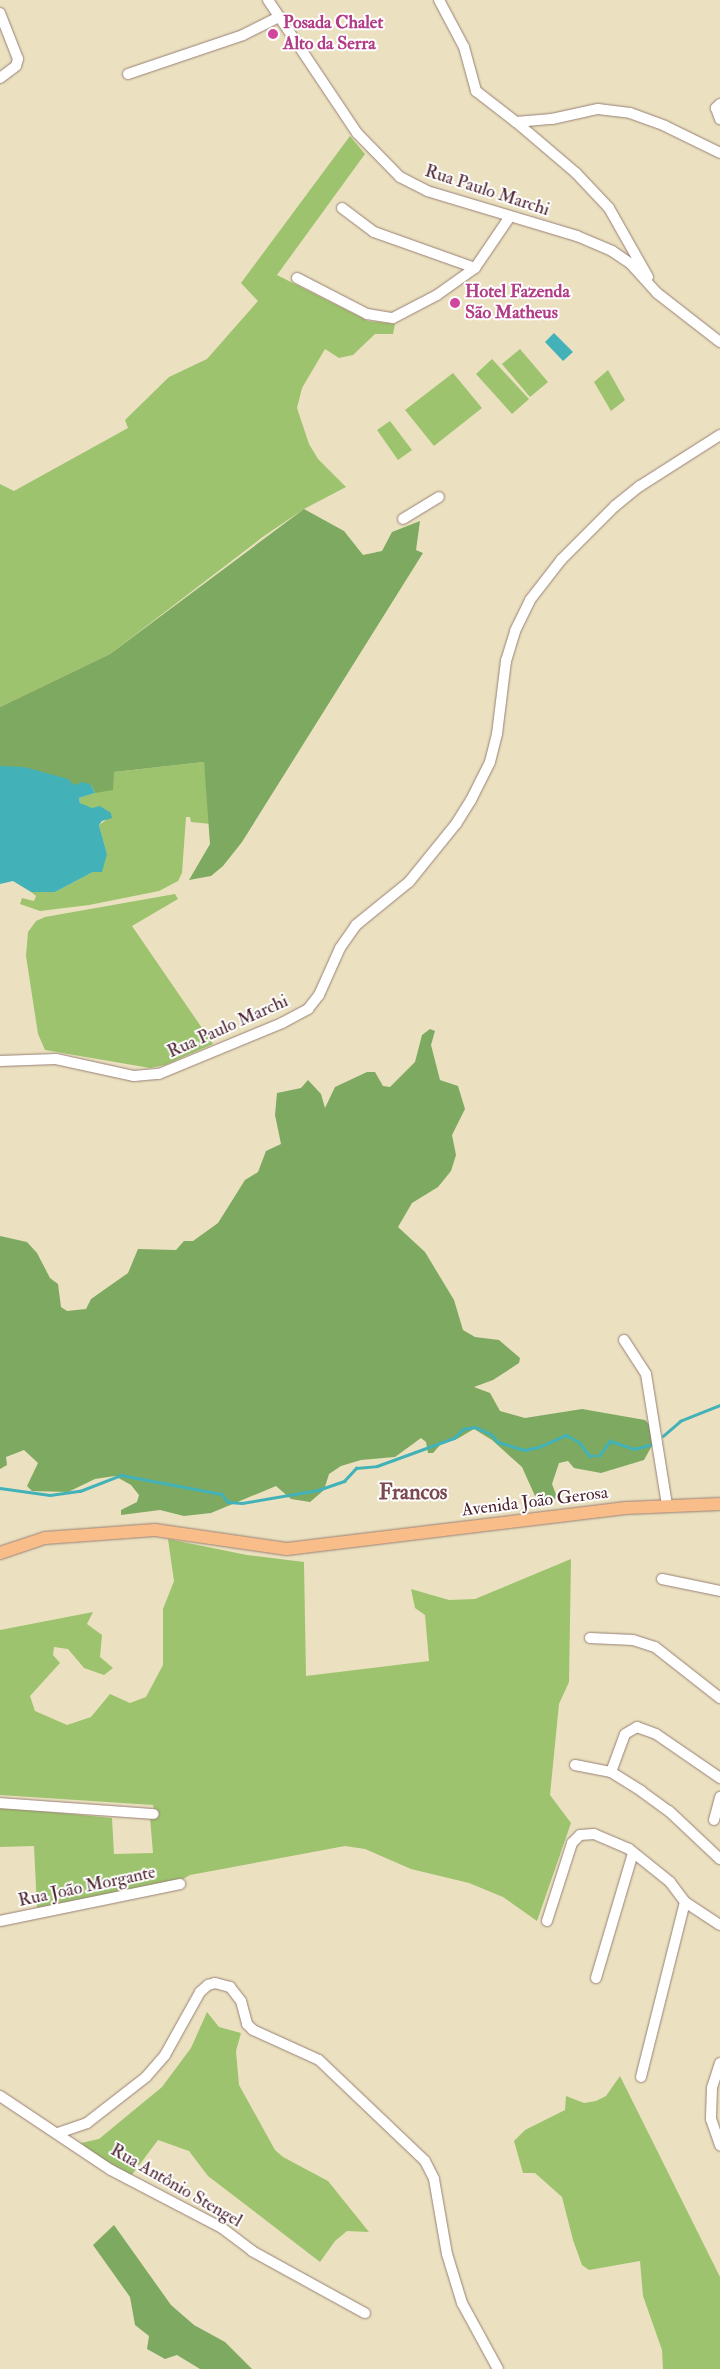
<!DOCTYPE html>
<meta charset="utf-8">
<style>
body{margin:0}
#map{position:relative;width:720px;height:2369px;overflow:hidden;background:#ebe1c0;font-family:"IM FELL Double Pica",serif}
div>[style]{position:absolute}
.green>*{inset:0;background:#9dc36e}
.forest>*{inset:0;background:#7ea961}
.water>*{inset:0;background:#42b2b8}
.stream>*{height:2.5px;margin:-1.25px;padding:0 1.25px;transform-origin:1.25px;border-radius:1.25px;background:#42b2b8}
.roads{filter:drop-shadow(0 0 1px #9a8076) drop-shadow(0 0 1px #9a8076)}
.minor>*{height:10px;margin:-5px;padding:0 5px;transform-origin:5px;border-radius:5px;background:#fff}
.major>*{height:12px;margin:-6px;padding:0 6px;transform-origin:6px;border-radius:6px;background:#f8bd88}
.dots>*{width:14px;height:14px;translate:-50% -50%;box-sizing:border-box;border:2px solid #fff;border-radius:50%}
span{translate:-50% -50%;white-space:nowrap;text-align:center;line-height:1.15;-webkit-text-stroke:4px #fff;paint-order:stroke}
.hotel-label{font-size:18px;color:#b23c85;font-weight:700}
.left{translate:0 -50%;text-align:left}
.street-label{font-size:18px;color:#4a1f2b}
.district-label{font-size:22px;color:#7b494f;font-weight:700}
</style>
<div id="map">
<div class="green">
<i style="clip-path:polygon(350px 136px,365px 154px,277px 275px,368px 321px,395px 324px,393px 334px,375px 334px,353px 355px,339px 358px,325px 349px,302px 388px,297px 408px,309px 444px,318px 459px,346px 487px,304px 509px,264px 536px,110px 654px,0 707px,0 484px,14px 491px,128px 428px,125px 420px,169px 377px,207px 359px,258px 301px,241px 283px)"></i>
<i style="clip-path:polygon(520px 349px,548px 382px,530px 397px,502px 364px)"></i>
<i style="clip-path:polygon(492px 359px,529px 399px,512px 414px,476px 374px)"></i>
<i style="clip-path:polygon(608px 370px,625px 400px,611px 411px,594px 382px)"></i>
<i style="clip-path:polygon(453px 373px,482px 408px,434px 446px,405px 410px)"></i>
<i style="clip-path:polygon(390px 421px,412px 450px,398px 460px,377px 430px)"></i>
<i style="clip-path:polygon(204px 762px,211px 824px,191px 822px,190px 817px,186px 817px,182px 873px,178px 881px,159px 891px,89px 905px,40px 911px,20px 904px,22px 898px,34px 901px,36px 896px,31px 892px,55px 892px,93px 872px,107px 854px,99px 825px,106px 820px,80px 803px,79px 798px,95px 793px,114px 772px)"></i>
<i style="clip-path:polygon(175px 894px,178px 899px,132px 926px,213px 1044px,165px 1065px,150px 1068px,45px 1050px,38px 1034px,26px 956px,28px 932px,36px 921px,45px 917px)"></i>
<i style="clip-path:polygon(168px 1539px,247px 1555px,304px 1562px,306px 1676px,429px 1661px,425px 1615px,415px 1608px,411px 1589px,449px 1600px,475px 1599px,571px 1559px,569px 1682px,559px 1704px,550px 1795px,571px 1823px,537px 1921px,503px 1897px,469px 1883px,411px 1869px,365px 1849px,345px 1846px,190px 1875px,178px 1882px,37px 1908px,34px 1846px,0 1847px,0 1807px,112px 1818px,114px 1854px,153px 1853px,150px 1818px,156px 1818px,153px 1805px,0 1795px,0 1630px,93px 1612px,87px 1624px,102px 1635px,100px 1657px,113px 1668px,104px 1675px,84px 1668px,68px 1649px,54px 1647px,53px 1655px,60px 1663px,30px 1696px,35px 1711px,67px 1725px,91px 1717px,110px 1694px,130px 1703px,146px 1697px,163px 1665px,163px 1609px,174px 1581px)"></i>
<i style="clip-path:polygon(207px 2012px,219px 2027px,241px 2033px,236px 2051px,239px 2085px,275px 2150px,283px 2157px,328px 2181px,369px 2232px,347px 2231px,335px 2241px,320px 2262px,208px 2176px,189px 2151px,158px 2140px,131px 2176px,101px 2160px,81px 2143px,99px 2139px,162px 2087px,191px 2048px)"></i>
<i style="clip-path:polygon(620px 2076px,720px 2277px,720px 2369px,663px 2369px,662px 2350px,643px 2296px,640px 2261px,589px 2270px,582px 2265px,573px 2240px,562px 2197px,535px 2173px,523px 2173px,514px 2141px,525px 2130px,565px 2110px,566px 2096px,584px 2103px,596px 2101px,606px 2096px)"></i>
</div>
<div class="forest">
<i style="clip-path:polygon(304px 509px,344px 531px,363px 555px,382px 551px,392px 532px,420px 521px,416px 550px,423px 553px,242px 842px,223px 866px,211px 876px,189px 880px,210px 844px,204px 762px,114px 772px,113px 790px,95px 793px,91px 785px,74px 785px,0 766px,0 707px,110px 654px)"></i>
<i style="clip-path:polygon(430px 1029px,435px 1031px,431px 1045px,440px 1080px,458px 1086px,465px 1109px,452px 1135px,456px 1155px,451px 1171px,438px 1187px,412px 1203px,398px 1227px,425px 1252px,454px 1300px,463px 1330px,475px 1337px,499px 1340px,520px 1358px,519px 1363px,493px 1380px,474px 1387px,490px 1393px,500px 1411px,525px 1418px,582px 1409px,645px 1420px,652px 1427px,654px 1442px,644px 1460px,601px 1473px,574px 1468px,568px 1461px,559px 1463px,552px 1484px,557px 1497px,550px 1503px,535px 1496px,522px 1467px,492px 1440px,474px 1429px,457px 1439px,441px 1444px,433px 1453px,428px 1453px,426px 1442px,421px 1438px,395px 1457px,361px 1460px,341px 1466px,329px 1474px,324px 1490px,310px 1502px,291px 1499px,276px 1486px,211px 1513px,184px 1516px,160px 1510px,121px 1515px,121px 1510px,137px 1502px,139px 1495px,131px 1485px,115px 1476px,95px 1479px,68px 1492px,32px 1491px,27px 1486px,38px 1463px,24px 1450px,6px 1457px,7px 1465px,0 1469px,0 1236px,27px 1242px,37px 1253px,50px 1278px,58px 1284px,61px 1307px,67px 1311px,86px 1309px,91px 1299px,128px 1273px,138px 1249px,176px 1250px,184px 1241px,193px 1241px,218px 1223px,245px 1180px,258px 1172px,266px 1151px,281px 1144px,275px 1115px,277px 1093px,301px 1088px,308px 1080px,321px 1094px,325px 1108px,335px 1087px,367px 1072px,375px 1072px,383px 1086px,390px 1087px,415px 1062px,422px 1035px)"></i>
<i style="clip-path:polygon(114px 2225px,171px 2305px,194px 2325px,225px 2342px,252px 2369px,200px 2369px,177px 2355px,165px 2359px,147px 2349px,149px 2336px,135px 2325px,130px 2297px,93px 2245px)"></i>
</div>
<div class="water">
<i style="clip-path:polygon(554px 333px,573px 352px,563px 361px,545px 342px)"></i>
<i style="clip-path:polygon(0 766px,24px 767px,68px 779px,74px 785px,83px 782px,91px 785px,95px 793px,79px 798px,80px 803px,92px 808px,100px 806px,111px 813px,112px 818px,102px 821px,99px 825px,107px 854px,102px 872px,93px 872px,55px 892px,31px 892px,13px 881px,0 884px)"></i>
</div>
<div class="stream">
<i style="left:663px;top:1436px;width:23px;rotate:-41deg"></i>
<i style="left:680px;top:1421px;width:43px;rotate:-21.8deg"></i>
<i style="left:0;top:1488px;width:50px;rotate:8deg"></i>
<i style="left:50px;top:1495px;width:30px;rotate:-8deg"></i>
<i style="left:80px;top:1491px;width:44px;rotate:-21.3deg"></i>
<i style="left:121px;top:1475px;width:103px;rotate:10.7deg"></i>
<i style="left:222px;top:1494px;width:10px;rotate:53deg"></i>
<i style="left:228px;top:1502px;width:14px;rotate:4deg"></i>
<i style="left:242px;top:1503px;width:77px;rotate:-9.7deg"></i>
<i style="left:318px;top:1490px;width:28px;rotate:-19deg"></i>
<i style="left:344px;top:1481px;width:18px;rotate:-47deg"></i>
<i style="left:356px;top:1468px;width:21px;rotate:-5deg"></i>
<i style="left:377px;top:1466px;width:82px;rotate:-20deg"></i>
<i style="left:454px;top:1438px;width:13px;rotate:-45deg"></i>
<i style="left:463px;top:1429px;width:12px;rotate:-9deg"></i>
<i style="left:475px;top:1427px;width:17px;rotate:24deg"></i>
<i style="left:491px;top:1434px;width:11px;rotate:49deg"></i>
<i style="left:498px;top:1442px;width:27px;rotate:17deg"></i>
<i style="left:524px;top:1450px;width:15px;rotate:-11deg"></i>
<i style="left:539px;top:1447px;width:30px;rotate:-24deg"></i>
<i style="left:566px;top:1435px;width:15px;rotate:28deg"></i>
<i style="left:579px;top:1442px;width:18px;rotate:52deg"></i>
<i style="left:590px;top:1456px;width:9px"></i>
<i style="left:599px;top:1456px;width:19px;rotate:-54deg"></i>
<i style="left:610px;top:1441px;width:25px;rotate:18deg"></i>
<i style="left:634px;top:1449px;width:20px;rotate:-15deg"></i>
</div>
<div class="roads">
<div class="minor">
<i style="left:268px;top:0;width:160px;rotate:56.2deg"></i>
<i style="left:357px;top:133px;width:62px;rotate:45.7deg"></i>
<i style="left:400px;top:177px;width:30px;rotate:27deg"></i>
<i style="left:427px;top:191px;width:157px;rotate:16.7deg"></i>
<i style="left:577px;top:236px;width:38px;rotate:23deg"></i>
<i style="left:612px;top:251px;width:22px;rotate:34deg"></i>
<i style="left:630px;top:263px;width:40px;rotate:48deg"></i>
<i style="left:657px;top:293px;width:80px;rotate:37.9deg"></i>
<i style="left:439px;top:0;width:53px;rotate:62deg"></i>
<i style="left:464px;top:47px;width:46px;rotate:74.7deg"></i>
<i style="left:476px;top:91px;width:51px;rotate:37.8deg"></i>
<i style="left:0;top:13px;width:49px;rotate:68.6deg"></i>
<i style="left:18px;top:59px;width:7px;rotate:106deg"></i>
<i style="left:16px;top:66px;width:20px;rotate:143deg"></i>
<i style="left:128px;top:74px;width:121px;rotate:-18.7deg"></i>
<i style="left:243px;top:35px;width:40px;rotate:-26.6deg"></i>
<i style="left:720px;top:104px;width:6px;rotate:135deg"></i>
<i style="left:716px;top:108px;width:12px;rotate:70deg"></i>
<i style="left:342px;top:208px;width:40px;rotate:37deg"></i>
<i style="left:374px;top:232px;width:107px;rotate:19.6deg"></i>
<i style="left:648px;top:277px;width:79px;rotate:-119.5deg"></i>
<i style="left:609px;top:208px;width:48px;rotate:-133.3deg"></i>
<i style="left:576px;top:173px;width:79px;rotate:-139.6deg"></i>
<i style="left:516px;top:122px;width:36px;rotate:-5deg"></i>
<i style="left:552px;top:119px;width:47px;rotate:-12.3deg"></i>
<i style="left:598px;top:109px;width:32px;rotate:7deg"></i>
<i style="left:630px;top:113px;width:37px;rotate:20deg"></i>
<i style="left:665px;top:126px;width:61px;rotate:26.1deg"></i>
<i style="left:297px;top:278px;width:79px;rotate:27.2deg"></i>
<i style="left:367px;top:314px;width:26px;rotate:9deg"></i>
<i style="left:393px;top:318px;width:50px;rotate:-27.6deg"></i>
<i style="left:437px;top:295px;width:47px;rotate:-35.4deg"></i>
<i style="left:475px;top:268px;width:60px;rotate:-55.8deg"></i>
<i style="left:403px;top:519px;width:42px;rotate:-31.4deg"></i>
<i style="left:0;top:1061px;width:56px;rotate:-2deg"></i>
<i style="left:56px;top:1059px;width:80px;rotate:12.3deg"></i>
<i style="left:134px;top:1076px;width:25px;rotate:-5deg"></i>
<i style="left:159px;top:1074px;width:133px;rotate:-22.5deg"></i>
<i style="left:282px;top:1023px;width:30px;rotate:-28deg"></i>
<i style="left:308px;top:1009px;width:18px;rotate:-52deg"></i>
<i style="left:319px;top:995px;width:51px;rotate:-65.9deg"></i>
<i style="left:340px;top:948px;width:28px;rotate:-55deg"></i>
<i style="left:356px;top:925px;width:68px;rotate:-39.1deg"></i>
<i style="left:409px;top:882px;width:75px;rotate:-51deg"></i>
<i style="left:456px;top:824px;width:28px;rotate:-58deg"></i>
<i style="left:471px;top:800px;width:42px;rotate:-63.4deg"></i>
<i style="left:490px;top:762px;width:29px;rotate:-76deg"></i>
<i style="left:497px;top:734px;width:74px;rotate:-83deg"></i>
<i style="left:506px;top:661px;width:31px;rotate:-73deg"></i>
<i style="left:515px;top:631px;width:34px;rotate:-64deg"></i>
<i style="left:530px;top:600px;width:51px;rotate:-52.2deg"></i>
<i style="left:561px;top:560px;width:76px;rotate:-45deg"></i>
<i style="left:615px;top:506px;width:32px;rotate:-39deg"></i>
<i style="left:640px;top:486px;width:95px;rotate:-32.5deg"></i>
<i style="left:624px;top:1340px;width:40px;rotate:57.1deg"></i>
<i style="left:646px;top:1374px;width:133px;rotate:80.9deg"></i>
<i style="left:662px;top:1579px;width:59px;rotate:11.7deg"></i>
<i style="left:590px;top:1638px;width:43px;rotate:2.7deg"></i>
<i style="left:633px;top:1640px;width:23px;rotate:18deg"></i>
<i style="left:655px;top:1647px;width:83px;rotate:38.1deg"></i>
<i style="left:575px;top:1765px;width:37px;rotate:11deg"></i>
<i style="left:611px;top:1772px;width:36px;rotate:32deg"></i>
<i style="left:641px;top:1791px;width:34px;rotate:36deg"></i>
<i style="left:669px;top:1811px;width:70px;rotate:43.3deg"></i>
<i style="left:611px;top:1772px;width:40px;rotate:-69.8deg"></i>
<i style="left:625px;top:1734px;width:14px;rotate:-30deg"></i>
<i style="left:637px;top:1727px;width:20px;rotate:20deg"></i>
<i style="left:656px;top:1734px;width:78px;rotate:34.5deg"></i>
<i style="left:0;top:1803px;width:154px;rotate:4.1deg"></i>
<i style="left:714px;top:1820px;width:24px;rotate:-75deg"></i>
<i style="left:0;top:1921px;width:184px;rotate:-11.6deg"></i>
<i style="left:547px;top:1921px;width:82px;rotate:-72.2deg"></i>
<i style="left:572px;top:1843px;width:11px;rotate:-45deg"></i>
<i style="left:580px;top:1835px;width:14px;rotate:-4deg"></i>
<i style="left:594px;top:1834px;width:38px;rotate:23deg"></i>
<i style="left:629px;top:1849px;width:53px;rotate:38.8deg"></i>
<i style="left:670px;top:1882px;width:25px;rotate:53deg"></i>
<i style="left:685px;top:1902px;width:42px;rotate:33.3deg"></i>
<i style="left:596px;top:1978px;width:130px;rotate:-73.5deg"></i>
<i style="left:720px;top:2063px;width:26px;rotate:108deg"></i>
<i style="left:712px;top:2088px;width:31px;rotate:92deg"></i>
<i style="left:711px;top:2119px;width:28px;rotate:71deg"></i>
<i style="left:641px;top:2077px;width:180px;rotate:-75.9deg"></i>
<i style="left:0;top:2096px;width:133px;rotate:33.7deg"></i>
<i style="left:111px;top:2170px;width:125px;rotate:27.6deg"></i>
<i style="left:222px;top:2228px;width:38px;rotate:37deg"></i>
<i style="left:252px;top:2251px;width:129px;rotate:28.8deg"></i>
<i style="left:58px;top:2133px;width:31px;rotate:-19deg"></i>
<i style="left:87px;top:2123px;width:75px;rotate:-37.9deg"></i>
<i style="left:146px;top:2077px;width:29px;rotate:-49deg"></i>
<i style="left:165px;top:2055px;width:72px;rotate:-60.9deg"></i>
<i style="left:200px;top:1992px;width:11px;rotate:-41deg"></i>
<i style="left:208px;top:1985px;width:7px;rotate:-16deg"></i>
<i style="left:215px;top:1983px;width:16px;rotate:15deg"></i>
<i style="left:230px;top:1987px;width:18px;rotate:52deg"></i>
<i style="left:241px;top:2001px;width:24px;rotate:75deg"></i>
<i style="left:247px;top:2024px;width:8px;rotate:45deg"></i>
<i style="left:253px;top:2030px;width:72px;rotate:24.4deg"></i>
<i style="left:319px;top:2060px;width:146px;rotate:43.6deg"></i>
<i style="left:425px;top:2161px;width:20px;rotate:63deg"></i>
<i style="left:434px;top:2179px;width:76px;rotate:80.2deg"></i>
<i style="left:447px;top:2254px;width:51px;rotate:73deg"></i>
<i style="left:462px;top:2303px;width:75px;rotate:61.4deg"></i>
</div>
<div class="major">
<i style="left:0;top:1553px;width:47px;rotate:-18.4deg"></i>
<i style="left:45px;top:1538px;width:110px;rotate:-4.2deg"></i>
<i style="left:155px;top:1530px;width:133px;rotate:8.2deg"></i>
<i style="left:287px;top:1549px;width:341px;rotate:-6.9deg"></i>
<i style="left:626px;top:1508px;width:94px;rotate:-2.4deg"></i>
</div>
</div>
<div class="dots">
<i style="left:273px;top:34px;background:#d1479c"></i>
<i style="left:455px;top:303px;background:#d1479c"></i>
</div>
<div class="hotel-label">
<span class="left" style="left:283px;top:34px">Posada Chalet<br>Alto da Serra</span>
<span class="left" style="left:465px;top:303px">Hotel Fazenda<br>São Matheus</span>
</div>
<div class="street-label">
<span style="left:487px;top:191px;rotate:18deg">Rua Paulo Marchi</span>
<span style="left:228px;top:1027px;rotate:-24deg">Rua Paulo Marchi</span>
<span style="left:535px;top:1502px;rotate:-7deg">Avenida João Gerosa</span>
<span style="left:87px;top:1887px;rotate:-12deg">Rua João Morgante</span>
<span style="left:176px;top:2186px;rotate:30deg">Rua Antônio Stengel</span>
</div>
<div class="district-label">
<span style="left:413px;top:1493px">Francos</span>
</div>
</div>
